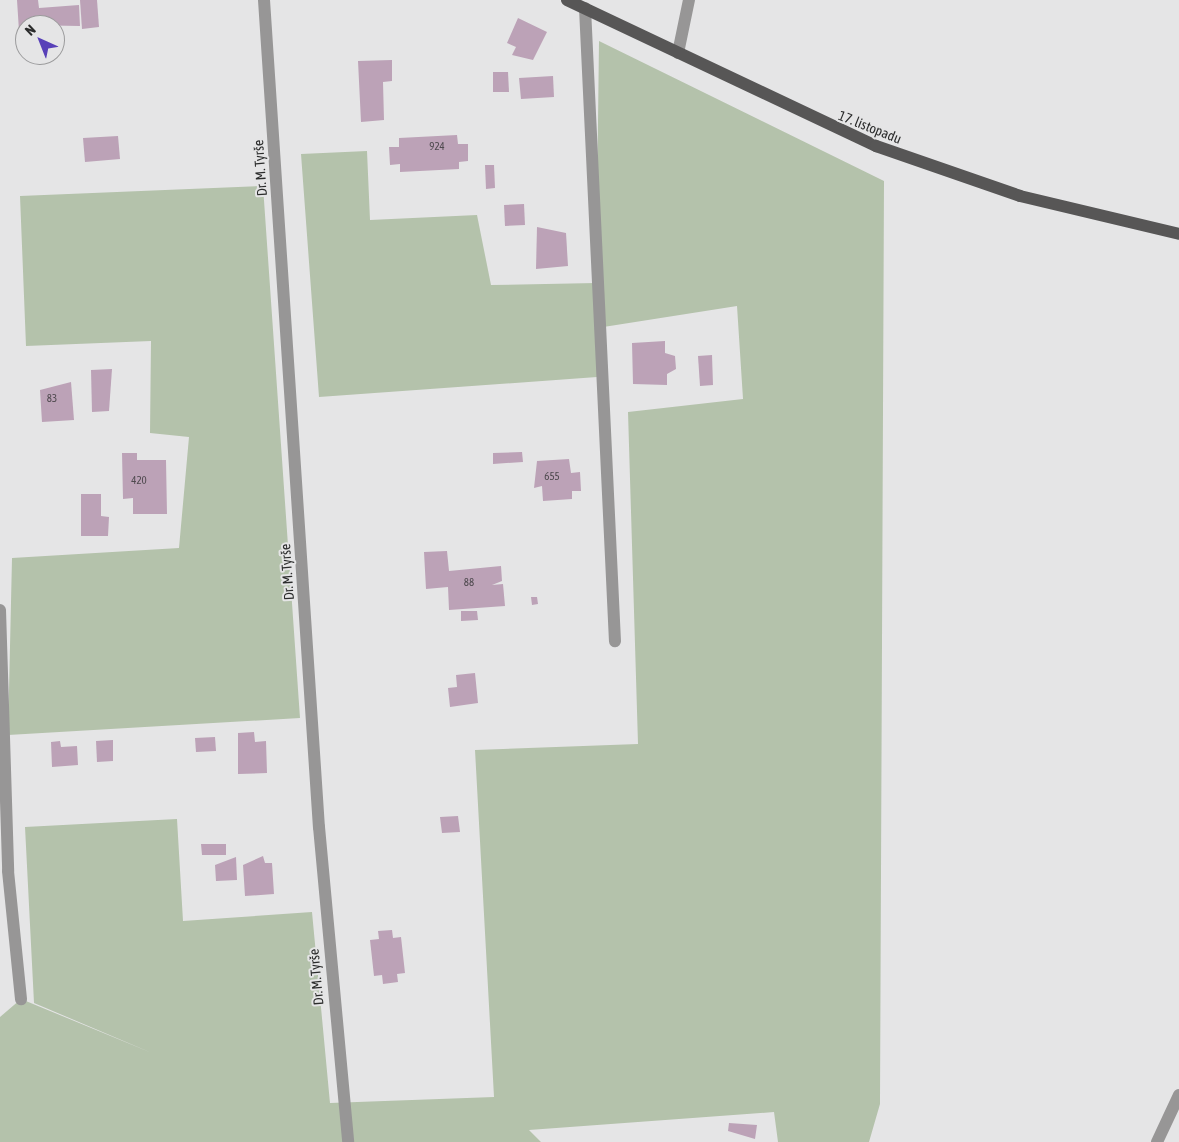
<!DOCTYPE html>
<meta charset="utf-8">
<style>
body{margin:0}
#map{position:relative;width:1179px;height:1142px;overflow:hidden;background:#e5e5e6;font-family:"Asap Condensed",sans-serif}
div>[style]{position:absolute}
.green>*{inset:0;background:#b4c2ab}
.building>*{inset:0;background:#bca2b7}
.minor>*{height:12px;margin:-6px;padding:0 6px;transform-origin:6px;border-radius:6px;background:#979696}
.major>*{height:12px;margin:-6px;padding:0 6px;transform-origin:6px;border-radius:6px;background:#575656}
span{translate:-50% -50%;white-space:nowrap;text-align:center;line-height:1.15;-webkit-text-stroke:4px #e5e5e6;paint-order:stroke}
.number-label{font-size:11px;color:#4f4a4f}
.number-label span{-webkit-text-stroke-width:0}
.street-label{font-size:14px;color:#2b2c2c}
.north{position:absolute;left:15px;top:15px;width:50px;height:50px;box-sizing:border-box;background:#e5e5e6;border:1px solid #9b9b9c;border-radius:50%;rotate:316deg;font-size:14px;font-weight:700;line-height:20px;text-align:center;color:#2b2c2c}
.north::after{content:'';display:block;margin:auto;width:18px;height:22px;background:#5840b8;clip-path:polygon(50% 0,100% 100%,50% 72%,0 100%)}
</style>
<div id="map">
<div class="green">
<i style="clip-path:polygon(599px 41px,884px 181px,880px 1104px,869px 1142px,778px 1142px,774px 1112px,529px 1130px,541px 1142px,0 1142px,0 1017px,21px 999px,152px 1053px,34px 1003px,25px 827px,177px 819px,183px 921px,312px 912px,330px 1103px,494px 1097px,475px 750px,638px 744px,628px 412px,743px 399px,737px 306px,597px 328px,597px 377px,319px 397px,301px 154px,367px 151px,370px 220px,477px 215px,491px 285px,596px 283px)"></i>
<i style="clip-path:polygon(263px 186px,300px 718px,8px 735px,12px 558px,179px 548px,189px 437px,150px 433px,151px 341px,26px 346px,20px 196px)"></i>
</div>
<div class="building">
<i style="clip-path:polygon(17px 0,38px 0,39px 8px,79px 5px,80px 26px,25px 25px,25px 30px,19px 31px)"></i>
<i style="clip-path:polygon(80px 0,97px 0,99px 27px,82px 29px)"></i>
<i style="clip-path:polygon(518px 18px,547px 32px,533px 60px,512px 55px,516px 47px,507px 43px)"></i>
<i style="clip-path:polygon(392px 60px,392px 81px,383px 82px,384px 120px,361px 122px,358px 61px)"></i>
<i style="clip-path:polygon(493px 72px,508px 72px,509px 92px,493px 92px)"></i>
<i style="clip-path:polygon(553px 76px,554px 97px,521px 99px,519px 78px)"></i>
<i style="clip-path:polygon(457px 135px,458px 144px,468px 144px,468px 161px,459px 162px,459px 169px,400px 172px,400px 164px,390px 165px,389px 147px,399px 147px,399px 138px)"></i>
<i style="clip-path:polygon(118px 136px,120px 159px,85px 162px,83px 138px)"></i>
<i style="clip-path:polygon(485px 165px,494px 165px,495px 188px,486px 189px)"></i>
<i style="clip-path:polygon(524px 204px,525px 225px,505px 226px,504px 205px)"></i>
<i style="clip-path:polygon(537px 227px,566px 233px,568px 266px,536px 269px)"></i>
<i style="clip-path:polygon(665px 341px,665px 353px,675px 356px,676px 369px,667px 374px,667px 385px,633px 384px,632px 343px)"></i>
<i style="clip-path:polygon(712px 355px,713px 385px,700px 386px,698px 356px)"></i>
<i style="clip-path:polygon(112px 369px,109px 411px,92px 412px,91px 370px)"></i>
<i style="clip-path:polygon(71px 382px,74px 420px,42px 422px,40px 390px)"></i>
<i style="clip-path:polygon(522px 452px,523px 462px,493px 464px,493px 453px)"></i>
<i style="clip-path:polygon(122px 453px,137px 453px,137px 460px,166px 460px,167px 514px,133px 514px,133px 498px,123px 499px)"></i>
<i style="clip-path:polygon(569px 459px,571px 473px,580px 472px,581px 491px,572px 491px,572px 499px,543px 501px,542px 486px,534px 488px,537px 461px)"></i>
<i style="clip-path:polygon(81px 494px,101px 494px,101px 516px,109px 517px,108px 536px,81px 536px)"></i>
<i style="clip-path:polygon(447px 551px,449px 571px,501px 566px,502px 581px,492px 585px,503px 584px,505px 606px,449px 610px,448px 587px,426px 589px,424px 552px)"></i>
<i style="clip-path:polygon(531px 597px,537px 597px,538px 604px,532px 605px)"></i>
<i style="clip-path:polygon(461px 611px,477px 611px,478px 620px,461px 621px)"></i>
<i style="clip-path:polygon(475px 673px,478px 703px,450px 707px,448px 688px,457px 687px,456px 675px)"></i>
<i style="clip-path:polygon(254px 732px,255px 742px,266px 741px,267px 773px,238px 774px,238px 733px)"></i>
<i style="clip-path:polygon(215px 737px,216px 751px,196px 752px,195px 738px)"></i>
<i style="clip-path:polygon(113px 740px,113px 761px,97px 762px,96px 741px)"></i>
<i style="clip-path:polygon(60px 741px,61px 747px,77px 746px,78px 765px,52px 767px,51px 742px)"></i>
<i style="clip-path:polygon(458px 816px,460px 832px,442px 833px,440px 817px)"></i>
<i style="clip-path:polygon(201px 844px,226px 844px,226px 855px,202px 855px)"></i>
<i style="clip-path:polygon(263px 856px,265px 863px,272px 863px,274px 894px,245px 896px,243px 865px)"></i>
<i style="clip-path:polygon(236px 857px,237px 880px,216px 881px,215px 865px)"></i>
<i style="clip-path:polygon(392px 930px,393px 938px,401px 937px,405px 973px,397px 974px,398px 982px,383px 984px,382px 975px,374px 976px,370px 940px,379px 939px,378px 931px)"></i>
<i style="clip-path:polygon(729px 1123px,757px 1125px,755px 1139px,728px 1131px)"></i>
</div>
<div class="minor">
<i style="left:264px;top:0;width:829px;rotate:86.2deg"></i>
<i style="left:319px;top:827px;width:316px;rotate:84.7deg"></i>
<i style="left:585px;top:8px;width:634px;rotate:87.29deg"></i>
<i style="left:678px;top:53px;width:54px;rotate:-78.3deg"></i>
<i style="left:0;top:610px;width:261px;rotate:88.2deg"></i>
<i style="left:8px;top:871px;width:129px;rotate:84.2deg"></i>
<i style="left:1157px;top:1142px;width:52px;rotate:-64.9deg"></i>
</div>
<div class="major">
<i style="left:567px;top:0;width:342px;rotate:25.3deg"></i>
<i style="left:876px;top:146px;width:152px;rotate:19.1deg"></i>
<i style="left:1020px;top:196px;width:163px;rotate:13.4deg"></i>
</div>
<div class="number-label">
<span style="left:437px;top:146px">924</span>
<span style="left:52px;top:398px">83</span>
<span style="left:552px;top:476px">655</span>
<span style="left:139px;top:480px">420</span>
<span style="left:469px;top:582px">88</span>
</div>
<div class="street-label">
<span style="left:870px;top:127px;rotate:22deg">17. listopadu</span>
<span style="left:260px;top:168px;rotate:-94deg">Dr. M. Tyrše</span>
<span style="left:287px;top:572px;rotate:-94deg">Dr. M. Tyrše</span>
<span style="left:316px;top:977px;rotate:-95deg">Dr. M. Tyrše</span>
</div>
<div class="north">N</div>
</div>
